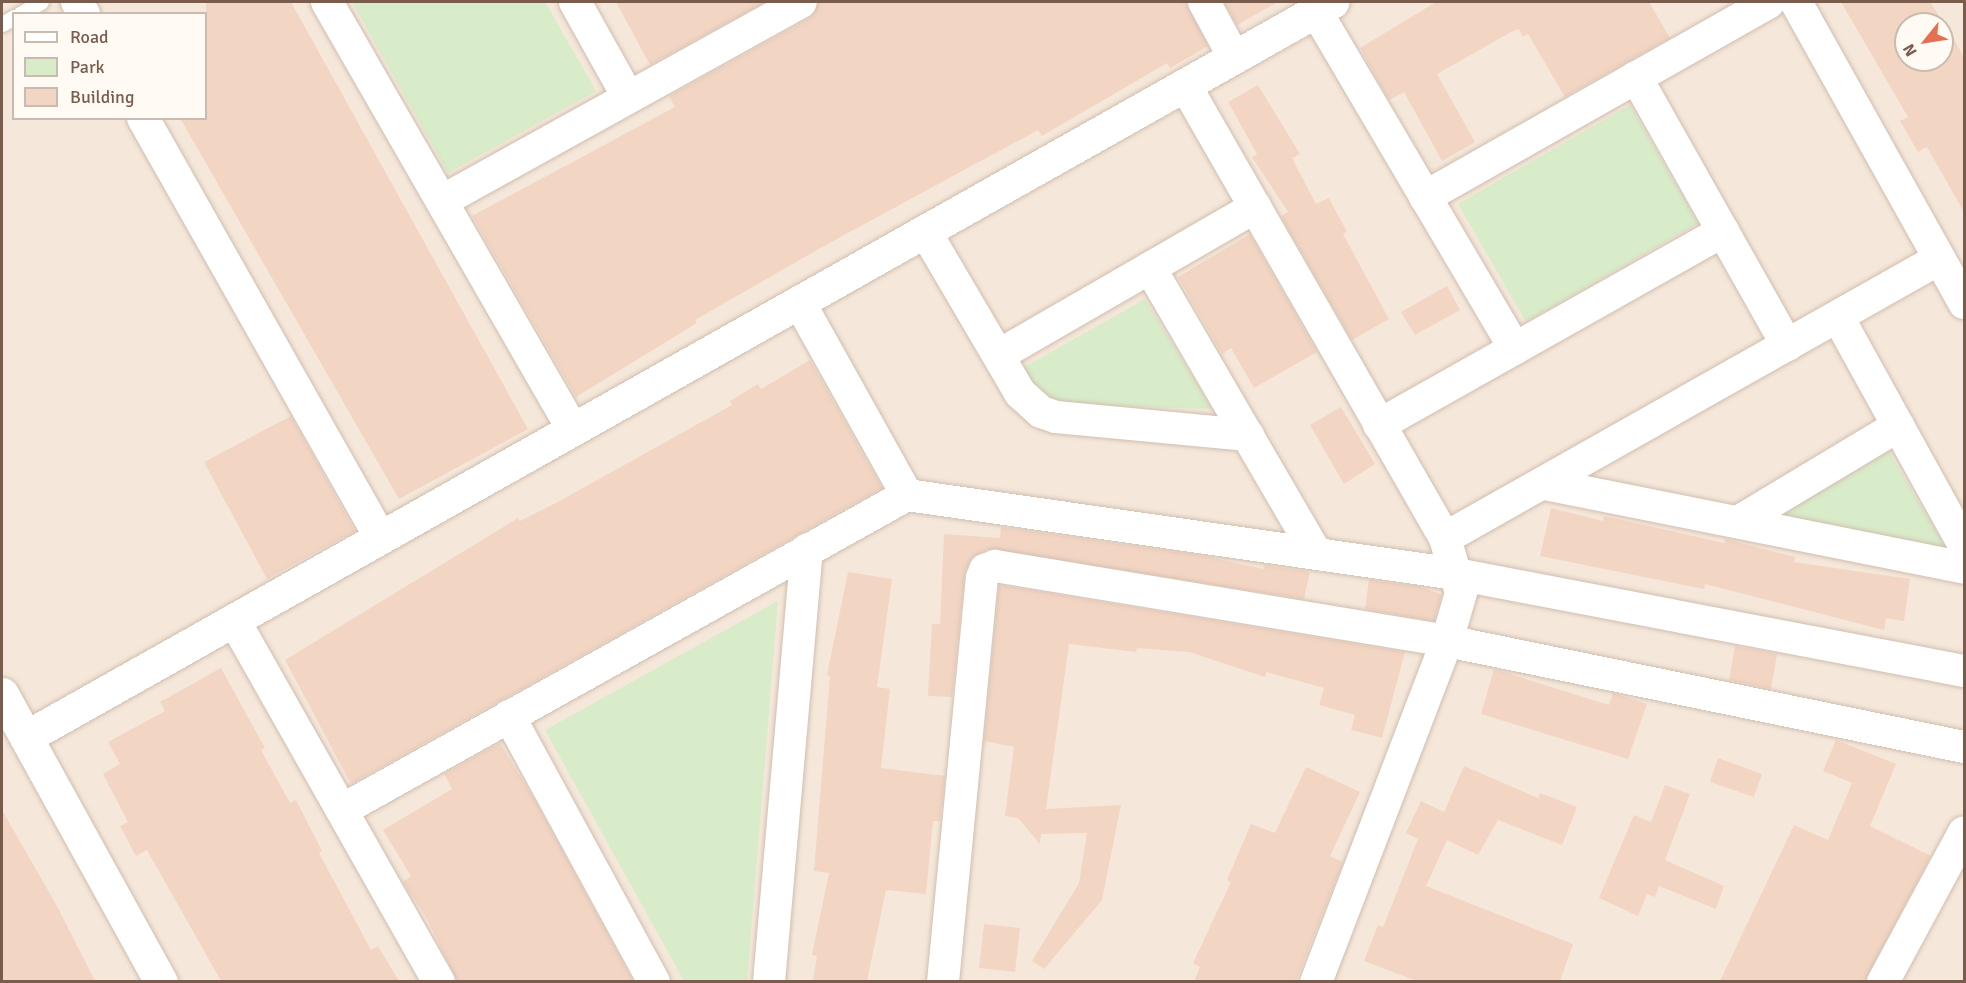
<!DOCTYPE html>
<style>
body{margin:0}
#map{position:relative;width:1966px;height:983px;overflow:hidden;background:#fdf6ec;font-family:Signika,sans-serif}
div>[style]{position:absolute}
.residential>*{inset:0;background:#f5e8da}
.green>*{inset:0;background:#d8ecc9}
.building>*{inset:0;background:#f3d5c3}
.roads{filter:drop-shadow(0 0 2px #d1beb0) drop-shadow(0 0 2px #d1beb0)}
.service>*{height:15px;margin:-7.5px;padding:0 7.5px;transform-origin:7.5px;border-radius:7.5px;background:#fff}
.minor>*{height:32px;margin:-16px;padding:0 16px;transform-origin:16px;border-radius:16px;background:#fff}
.tertiary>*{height:33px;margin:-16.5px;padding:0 16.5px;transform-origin:16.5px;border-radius:16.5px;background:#fff}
span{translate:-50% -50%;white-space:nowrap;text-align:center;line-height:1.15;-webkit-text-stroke:4.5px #fffaf3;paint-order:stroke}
.frame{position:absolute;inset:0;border:3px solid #7a5c4d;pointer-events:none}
.legend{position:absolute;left:12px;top:12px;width:195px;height:108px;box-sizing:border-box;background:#fffaf3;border:2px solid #cabbb1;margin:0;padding:8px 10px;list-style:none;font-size:18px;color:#7a5c4d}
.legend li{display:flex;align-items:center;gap:12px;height:30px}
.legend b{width:30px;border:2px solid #cabbb1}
.north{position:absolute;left:1894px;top:12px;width:60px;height:60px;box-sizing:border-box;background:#fffaf3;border:2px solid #cabbb1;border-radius:50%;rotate:240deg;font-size:16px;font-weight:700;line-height:24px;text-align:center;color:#7a5c4d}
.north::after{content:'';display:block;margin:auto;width:21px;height:27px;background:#e76f51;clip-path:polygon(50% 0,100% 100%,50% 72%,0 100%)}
</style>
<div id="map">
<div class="residential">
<i style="clip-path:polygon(evenodd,2px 2px,1964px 2px,1964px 981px,2px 981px,2px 2px,14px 14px,206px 14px,206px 118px,14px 118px,14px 14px,2px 2px,1906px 24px,1942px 24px,1942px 60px,1906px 60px,1906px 24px)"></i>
</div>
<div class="green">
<i style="clip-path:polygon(352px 2px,545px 2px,596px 91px,448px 173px)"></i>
<i style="clip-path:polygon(1630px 105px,1698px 223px,1526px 322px,1458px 204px)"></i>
<i style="clip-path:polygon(1145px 299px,1212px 409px,1038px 404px,1019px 370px)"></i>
<i style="clip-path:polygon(1889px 452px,1946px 548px,1772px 518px)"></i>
<i style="clip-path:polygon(778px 601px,747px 981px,684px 981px,545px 730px)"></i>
</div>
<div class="building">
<i style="clip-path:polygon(206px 2px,291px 2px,528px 429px,399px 499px,180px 118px,206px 118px)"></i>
<i style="clip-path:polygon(616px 2px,765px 2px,650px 65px)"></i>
<i style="clip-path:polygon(819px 2px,1186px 2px,1208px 46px,1170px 68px,1167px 63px,1042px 136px,1038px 130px,824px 246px,695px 320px,697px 323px,576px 397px,472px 216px,675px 107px,669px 96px,810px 18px)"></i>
<i style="clip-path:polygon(1224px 2px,1278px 2px,1237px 25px)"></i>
<i style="clip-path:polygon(1436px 2px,1649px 2px,1670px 38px,1565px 97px,1528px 34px,1523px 37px,1519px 29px,1511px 32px,1437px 74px,1475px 142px,1442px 161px,1404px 92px,1389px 100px,1360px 48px)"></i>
<i style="clip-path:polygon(evenodd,1841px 2px,1930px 2px,1954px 39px,1965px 59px,1965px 214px,1927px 147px,1918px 152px,1900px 121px,1908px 117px,1841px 2px,1906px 24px,1942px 24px,1942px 60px,1906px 60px,1906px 24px)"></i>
<i style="clip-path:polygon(1258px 85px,1300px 154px,1292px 158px,1316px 204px,1329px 198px,1347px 232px,1343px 234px,1389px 319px,1352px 340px,1281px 216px,1288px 212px,1252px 157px,1257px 154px,1228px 102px)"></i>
<i style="clip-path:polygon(1250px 234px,1317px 352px,1254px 388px,1231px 348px,1222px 354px,1178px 277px)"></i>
<i style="clip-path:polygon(1447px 286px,1460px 310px,1415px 335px,1401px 312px)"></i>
<i style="clip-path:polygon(810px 360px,882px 488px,351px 784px,285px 660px,518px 518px,520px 521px,556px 503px,732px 405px,730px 401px,758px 384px,761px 389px)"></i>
<i style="clip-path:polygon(1341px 407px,1375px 464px,1344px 484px,1310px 425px)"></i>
<i style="clip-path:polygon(291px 416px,355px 531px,267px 579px,204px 462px)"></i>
<i style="clip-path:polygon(1551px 508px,1603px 521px,1604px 516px,1724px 543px,1725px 539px,1795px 557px,1794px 562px,1910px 579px,1904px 621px,1886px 618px,1884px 630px,1705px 584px,1704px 589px,1540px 556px)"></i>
<i style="clip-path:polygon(1001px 527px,1204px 556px,1263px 569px,1264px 565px,1310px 572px,1304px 599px,988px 549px,972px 557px,965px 572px,952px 697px,928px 696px,932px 624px,940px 624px,944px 534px,1000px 538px)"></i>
<i style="clip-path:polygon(848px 572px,892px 579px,877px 687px,890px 689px,881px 768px,945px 776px,940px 821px,933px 821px,926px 894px,886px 890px,867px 981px,813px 981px,817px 956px,812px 955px,829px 873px,814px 871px,830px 676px,827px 675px)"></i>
<i style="clip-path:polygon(1369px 580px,1421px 587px,1442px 595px,1434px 621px,1365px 609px)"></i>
<i style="clip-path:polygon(999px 585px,1405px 652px,1382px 738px,1351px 730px,1355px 715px,1319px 705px,1324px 688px,1266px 672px,1265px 677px,1189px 652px,1137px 648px,1136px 652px,1069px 644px,1046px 809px,1121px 805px,1102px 900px,1044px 969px,1032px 961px,1079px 883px,1087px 833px,1041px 834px,1040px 844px,1018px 818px,1005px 816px,1014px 747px,984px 741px)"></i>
<i style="clip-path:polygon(1735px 646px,1777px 654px,1771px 689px,1729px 680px)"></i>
<i style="clip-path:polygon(221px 668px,265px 748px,261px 750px,290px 803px,296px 800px,322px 851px,319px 853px,371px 950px,378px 946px,399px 981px,221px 981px,147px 850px,136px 856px,120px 826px,128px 822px,103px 774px,120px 764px,108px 742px,165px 711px,160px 702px)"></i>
<i style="clip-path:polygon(1494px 669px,1609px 705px,1613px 693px,1647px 704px,1628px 759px,1481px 714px)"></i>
<i style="clip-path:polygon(1836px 740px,1896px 764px,1870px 826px,1931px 856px,1865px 981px,1720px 981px,1794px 825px,1828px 840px,1852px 783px,1823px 771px)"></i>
<i style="clip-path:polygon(500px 743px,537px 804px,633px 981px,457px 981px,427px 919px,403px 882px,411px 876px,383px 830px,452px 789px,444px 774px)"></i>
<i style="clip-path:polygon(1718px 758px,1762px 774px,1754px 797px,1710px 782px)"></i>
<i style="clip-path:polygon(1464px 766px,1538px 798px,1540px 793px,1577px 807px,1562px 845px,1498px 820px,1478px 855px,1447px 840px,1426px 886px,1573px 944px,1560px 981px,1417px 981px,1364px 961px,1378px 925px,1383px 927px,1418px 839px,1406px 833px,1421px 801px,1444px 812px)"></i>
<i style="clip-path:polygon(1306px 767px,1360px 792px,1330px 856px,1343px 862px,1296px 981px,1194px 981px,1200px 967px,1193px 963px,1231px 882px,1227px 880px,1251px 824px,1275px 833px)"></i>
<i style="clip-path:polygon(1665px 785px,1690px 794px,1665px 860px,1724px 886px,1716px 909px,1659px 886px,1655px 897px,1647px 894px,1638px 916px,1599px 898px,1634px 815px,1651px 822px)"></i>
<i style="clip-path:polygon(2px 810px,57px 906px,95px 981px,2px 981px)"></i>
<i style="clip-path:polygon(984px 924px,1020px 928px,1015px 972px,979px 968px)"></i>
</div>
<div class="roads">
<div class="service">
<i style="left:20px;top:14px;width:24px;rotate:-30deg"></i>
<i style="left:2px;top:24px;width:14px;rotate:-30deg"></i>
</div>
<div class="minor">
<i style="left:77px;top:2px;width:14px;rotate:60deg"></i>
<i style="left:327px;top:2px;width:493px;rotate:60.1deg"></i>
<i style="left:575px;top:2px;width:109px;rotate:60.8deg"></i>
<i style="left:1204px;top:2px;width:63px;rotate:61.4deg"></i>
<i style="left:1796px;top:2px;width:345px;rotate:60.8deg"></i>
<i style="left:1316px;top:11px;width:392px;rotate:59.5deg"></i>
<i style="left:1636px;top:77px;width:308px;rotate:60.6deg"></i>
<i style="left:1185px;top:85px;width:522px;rotate:60.15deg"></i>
<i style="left:1445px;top:538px;width:57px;rotate:73.8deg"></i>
<i style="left:1461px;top:593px;width:50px;rotate:106.3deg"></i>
<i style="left:1447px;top:641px;width:365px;rotate:111deg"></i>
<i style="left:143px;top:118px;width:483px;rotate:60.5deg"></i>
<i style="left:1425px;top:197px;width:395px;rotate:-29.5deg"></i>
<i style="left:442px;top:201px;width:410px;rotate:-29deg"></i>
<i style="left:925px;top:231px;width:188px;rotate:59.6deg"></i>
<i style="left:1020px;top:393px;width:28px;rotate:42deg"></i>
<i style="left:1041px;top:412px;width:16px;rotate:18deg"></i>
<i style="left:1056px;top:417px;width:193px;rotate:5.4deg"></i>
<i style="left:1150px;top:268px;width:330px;rotate:59.8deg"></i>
<i style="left:1838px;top:317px;width:260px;rotate:61.1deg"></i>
<i style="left:999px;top:355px;width:296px;rotate:-30deg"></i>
<i style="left:1379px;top:425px;width:395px;rotate:-29.4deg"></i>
<i style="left:1545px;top:484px;width:427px;rotate:11.3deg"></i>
<i style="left:907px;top:495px;width:555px;rotate:8.19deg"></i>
<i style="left:1456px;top:574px;width:517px;rotate:10.81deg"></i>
<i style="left:1738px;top:522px;width:187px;rotate:-31deg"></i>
<i style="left:1445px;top:538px;width:567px;rotate:-29.46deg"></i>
<i style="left:234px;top:620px;width:416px;rotate:60.5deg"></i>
<i style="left:509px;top:716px;width:303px;rotate:61.4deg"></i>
<i style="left:342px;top:810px;width:647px;rotate:-29.14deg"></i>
<i style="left:907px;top:495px;width:221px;rotate:-119.2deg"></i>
<i style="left:769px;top:982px;width:434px;rotate:-85deg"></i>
<i style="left:943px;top:982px;width:406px;rotate:-84.5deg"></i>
<i style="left:982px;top:578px;width:9px;rotate:-69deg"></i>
<i style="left:985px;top:570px;width:11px;rotate:-22deg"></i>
<i style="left:995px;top:566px;width:458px;rotate:9.4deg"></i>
<i style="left:1447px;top:641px;width:528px;rotate:11.59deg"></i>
<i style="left:1883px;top:982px;width:170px;rotate:-61.6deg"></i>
</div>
<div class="tertiary">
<i style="left:2px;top:694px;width:329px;rotate:61.1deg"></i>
<i style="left:26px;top:737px;width:1499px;rotate:-29.37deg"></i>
</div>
</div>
<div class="frame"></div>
<ul class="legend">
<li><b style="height:8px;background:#fff"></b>Road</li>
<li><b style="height:16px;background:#d8ecc9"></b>Park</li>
<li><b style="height:16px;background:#f3d5c3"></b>Building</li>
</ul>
<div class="north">N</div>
</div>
